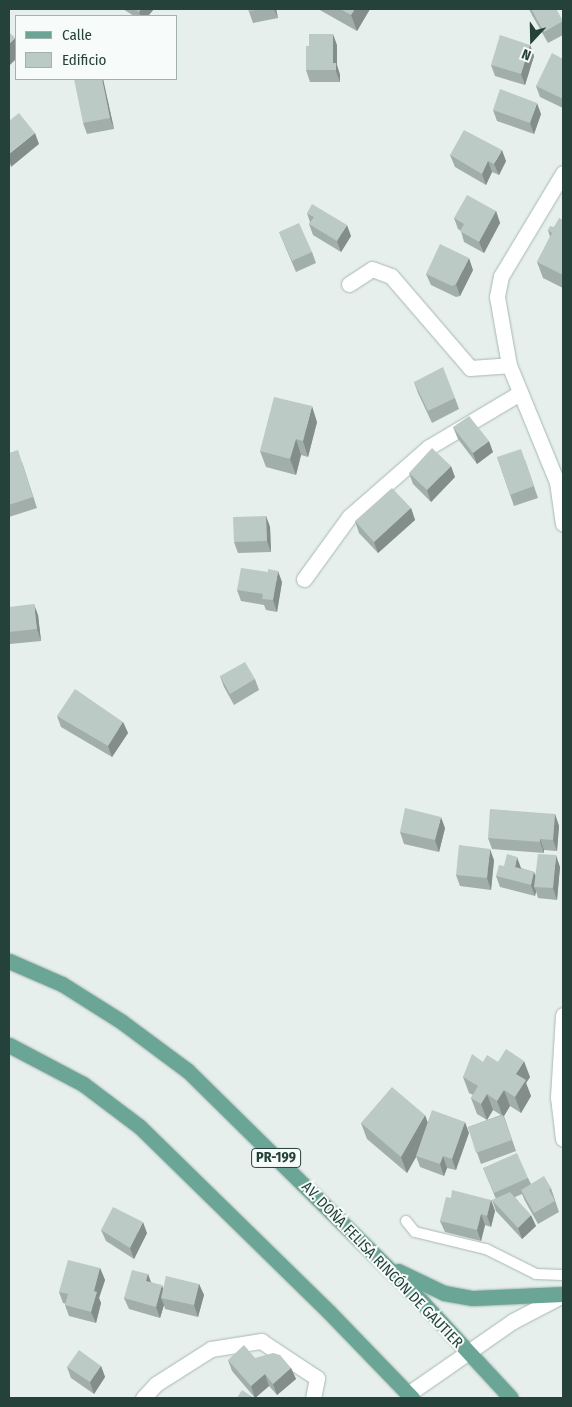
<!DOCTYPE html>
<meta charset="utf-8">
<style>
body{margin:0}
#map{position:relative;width:572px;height:1407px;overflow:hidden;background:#e6efeb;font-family:"Fira Sans Condensed",sans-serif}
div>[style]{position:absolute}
.roads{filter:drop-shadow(0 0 1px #a8b8b2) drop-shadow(0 0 1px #a8b8b2)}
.lane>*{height:10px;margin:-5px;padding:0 5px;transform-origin:5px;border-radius:5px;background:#fff}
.street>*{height:15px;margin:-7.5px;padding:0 7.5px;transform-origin:7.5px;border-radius:7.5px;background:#fff}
.secondary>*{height:15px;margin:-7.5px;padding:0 7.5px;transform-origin:7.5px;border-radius:7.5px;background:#fff}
.primary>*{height:15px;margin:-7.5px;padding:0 7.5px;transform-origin:7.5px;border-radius:7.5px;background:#6aa596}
.wall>*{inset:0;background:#a1aea9}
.shaded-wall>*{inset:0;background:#838d89}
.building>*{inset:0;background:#bbcac4}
span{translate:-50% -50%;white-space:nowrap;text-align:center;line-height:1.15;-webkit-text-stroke:4px #f7fbf9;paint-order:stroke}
.shield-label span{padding:1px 4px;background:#f7fbf9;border:1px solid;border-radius:4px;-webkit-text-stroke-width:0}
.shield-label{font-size:14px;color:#24423a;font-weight:700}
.street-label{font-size:15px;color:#24423a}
.frame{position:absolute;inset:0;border:10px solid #24423a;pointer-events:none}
.legend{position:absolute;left:15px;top:15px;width:162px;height:65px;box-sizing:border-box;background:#f7fbf9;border:1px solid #a3b1ad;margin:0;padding:6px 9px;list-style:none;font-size:15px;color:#24423a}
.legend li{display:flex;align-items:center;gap:10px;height:25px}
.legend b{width:25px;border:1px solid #a3b1ad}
.north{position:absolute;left:507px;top:15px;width:50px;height:50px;-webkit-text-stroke:4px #f7fbf9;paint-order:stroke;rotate:201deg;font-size:14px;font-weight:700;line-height:20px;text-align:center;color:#24423a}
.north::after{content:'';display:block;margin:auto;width:18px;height:22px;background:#24423a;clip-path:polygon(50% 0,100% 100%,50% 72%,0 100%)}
</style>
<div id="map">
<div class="roads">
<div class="lane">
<i style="left:406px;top:1221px;width:14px;rotate:51deg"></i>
<i style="left:415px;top:1232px;width:73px;rotate:13.5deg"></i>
<i style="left:486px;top:1249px;width:56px;rotate:26.6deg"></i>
<i style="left:536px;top:1274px;width:27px;rotate:2deg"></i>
</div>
<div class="street">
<i style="left:349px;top:284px;width:27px;rotate:-33deg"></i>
<i style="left:372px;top:269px;width:20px;rotate:20deg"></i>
<i style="left:391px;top:276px;width:121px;rotate:49.3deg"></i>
<i style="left:470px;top:368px;width:39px;rotate:-4deg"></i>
<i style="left:304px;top:579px;width:77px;rotate:-54deg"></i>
<i style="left:349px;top:517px;width:106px;rotate:-41.2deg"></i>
<i style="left:429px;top:447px;width:106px;rotate:-30.7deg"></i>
<i style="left:143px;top:1398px;width:19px;rotate:-47deg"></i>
<i style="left:156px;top:1384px;width:65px;rotate:-32.5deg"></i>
<i style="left:211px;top:1349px;width:51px;rotate:-9.1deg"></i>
<i style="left:261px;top:1341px;width:67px;rotate:33.5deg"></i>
<i style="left:317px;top:1378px;width:20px;rotate:101deg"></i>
</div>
<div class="secondary">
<i style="left:563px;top:173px;width:120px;rotate:121deg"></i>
<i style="left:501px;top:276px;width:21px;rotate:101deg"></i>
<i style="left:497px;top:297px;width:69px;rotate:80deg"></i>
<i style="left:509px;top:365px;width:126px;rotate:67.7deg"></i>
<i style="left:557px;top:482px;width:42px;rotate:81.9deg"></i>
<i style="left:563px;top:1015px;width:82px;rotate:93.5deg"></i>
<i style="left:558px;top:1097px;width:42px;rotate:83.2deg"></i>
<i style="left:408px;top:1394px;width:128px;rotate:-34.8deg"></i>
<i style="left:513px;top:1321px;width:56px;rotate:-27.5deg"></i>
</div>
<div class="primary">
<i style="left:9px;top:961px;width:58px;rotate:23.5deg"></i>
<i style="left:62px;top:984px;width:71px;rotate:32.3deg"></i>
<i style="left:122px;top:1022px;width:82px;rotate:36.6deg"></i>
<i style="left:188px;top:1071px;width:330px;rotate:44.6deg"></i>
<i style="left:423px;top:1303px;width:129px;rotate:47.2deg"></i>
<i style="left:9px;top:1045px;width:84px;rotate:27.8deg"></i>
<i style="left:83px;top:1084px;width:71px;rotate:37deg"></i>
<i style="left:140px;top:1127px;width:264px;rotate:44.4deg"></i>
<i style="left:329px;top:1312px;width:120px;rotate:46deg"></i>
<i style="left:398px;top:1271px;width:51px;rotate:25.6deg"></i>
<i style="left:444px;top:1293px;width:29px;rotate:10deg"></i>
<i style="left:473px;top:1298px;width:90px;rotate:-2.5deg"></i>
</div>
</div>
<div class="wall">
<i style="clip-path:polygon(123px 9px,154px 9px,148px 16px,134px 16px)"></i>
<i style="clip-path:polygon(248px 9px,276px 9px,278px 18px,253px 23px)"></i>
<i style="clip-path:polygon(318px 9px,370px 9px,357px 31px)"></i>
<i style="clip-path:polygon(529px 9px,556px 9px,563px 22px,563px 35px,548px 43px,532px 15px)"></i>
<i style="clip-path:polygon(337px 45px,337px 65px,340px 75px,340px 82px,310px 82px,306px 70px)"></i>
<i style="clip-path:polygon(530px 45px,534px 56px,525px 85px,495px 76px,491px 65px)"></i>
<i style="clip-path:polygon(563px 59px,563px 108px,540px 97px,536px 86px)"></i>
<i style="clip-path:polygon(103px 79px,114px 129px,87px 134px,83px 123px)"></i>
<i style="clip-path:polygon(493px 110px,541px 114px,534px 134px,497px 121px)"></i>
<i style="clip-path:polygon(450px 155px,506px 161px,499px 175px,492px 172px,486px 185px,455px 167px)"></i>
<i style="clip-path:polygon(496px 211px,500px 223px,484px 253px,464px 242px,461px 231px,458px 229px,454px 218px)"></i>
<i style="clip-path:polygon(307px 213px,351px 236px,341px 252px,313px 235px,309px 224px,310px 222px)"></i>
<i style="clip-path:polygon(563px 219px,563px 288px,543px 278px,537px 262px,550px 237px,548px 230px,554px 227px)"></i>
<i style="clip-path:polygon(279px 232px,312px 252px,316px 263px,296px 272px)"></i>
<i style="clip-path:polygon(473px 270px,460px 296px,456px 297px,431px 285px,426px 274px)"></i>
<i style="clip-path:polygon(414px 382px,455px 398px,459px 409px,432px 423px,418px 393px)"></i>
<i style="clip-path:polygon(317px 422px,308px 457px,301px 455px,296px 475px,266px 467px,260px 451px)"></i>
<i style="clip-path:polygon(453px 427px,493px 452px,477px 464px,458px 439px)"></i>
<i style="clip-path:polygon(9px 453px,22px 462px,37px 508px,9px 517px)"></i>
<i style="clip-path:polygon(497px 457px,525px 460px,538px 498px,514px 506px)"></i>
<i style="clip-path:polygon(409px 473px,455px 477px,431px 502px,413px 484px)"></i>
<i style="clip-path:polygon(411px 508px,415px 520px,378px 553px,359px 533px,355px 521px)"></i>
<i style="clip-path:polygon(266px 516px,270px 527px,271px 552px,238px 553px,234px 542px)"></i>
<i style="clip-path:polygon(282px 582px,277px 612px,266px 610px,264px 605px,241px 601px,237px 590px)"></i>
<i style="clip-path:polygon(9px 607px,38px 615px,41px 641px,10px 644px,9px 641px)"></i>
<i style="clip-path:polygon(220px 676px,255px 679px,259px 690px,234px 705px,224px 687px)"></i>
<i style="clip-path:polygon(57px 716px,123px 722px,128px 733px,112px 757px,61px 727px)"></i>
<i style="clip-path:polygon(555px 814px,559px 826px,557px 851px,544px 850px,544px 853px,492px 849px,488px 838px)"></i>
<i style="clip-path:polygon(445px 828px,439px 852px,404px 844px,400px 832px)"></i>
<i style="clip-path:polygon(494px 860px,491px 890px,460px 886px,456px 875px)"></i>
<i style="clip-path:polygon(504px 866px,521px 868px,534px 872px,535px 875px,560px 867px,557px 900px,538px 898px,536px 891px,535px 896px,500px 887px,496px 876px)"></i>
<i style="clip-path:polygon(483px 1062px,498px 1062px,530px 1077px,526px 1083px,531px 1096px,521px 1113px,510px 1106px,504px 1116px,516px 1151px,481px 1164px,468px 1127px,501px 1115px,493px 1110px,487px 1120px,477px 1114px,471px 1098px,473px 1095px,469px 1093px,463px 1077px)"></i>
<i style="clip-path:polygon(465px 1122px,456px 1170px,447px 1168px,444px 1176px,420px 1167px,416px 1156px,407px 1173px,367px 1139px,361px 1123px)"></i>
<i style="clip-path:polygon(483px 1168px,528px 1178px,531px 1184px,551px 1188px,559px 1212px,538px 1224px,525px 1201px,522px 1194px,515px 1197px,536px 1226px,522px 1239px,496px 1211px,492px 1200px,496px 1199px)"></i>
<i style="clip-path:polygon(451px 1198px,491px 1200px,495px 1211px,491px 1227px,485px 1225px,481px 1241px,445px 1232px,440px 1221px)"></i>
<i style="clip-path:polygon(101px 1230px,147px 1233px,134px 1259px,106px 1241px)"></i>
<i style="clip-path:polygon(100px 1268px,105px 1280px,99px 1298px,101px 1303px,96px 1323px,69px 1316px,65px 1305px,66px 1304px,63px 1303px,59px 1292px)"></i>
<i style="clip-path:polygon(148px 1274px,151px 1282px,163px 1289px,199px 1284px,204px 1295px,198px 1317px,165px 1309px,164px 1305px,160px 1318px,129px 1309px,124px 1298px)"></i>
<i style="clip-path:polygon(255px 1358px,291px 1368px,296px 1379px,277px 1395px,269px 1386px,255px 1398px,232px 1371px,228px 1360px)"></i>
<i style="clip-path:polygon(101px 1366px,105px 1377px,94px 1394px,71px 1378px,67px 1367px)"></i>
</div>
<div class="shaded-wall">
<i style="clip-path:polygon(141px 9px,154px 9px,148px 16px,141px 16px,139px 12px)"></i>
<i style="clip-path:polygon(274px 9px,276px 9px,278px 18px)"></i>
<i style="clip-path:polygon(355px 9px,370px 9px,357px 31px,351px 15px)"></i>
<i style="clip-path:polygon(333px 34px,337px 45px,337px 65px,340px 75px,340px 82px,333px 63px)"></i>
<i style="clip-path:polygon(15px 38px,16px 42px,16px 59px,9px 66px,9px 44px)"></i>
<i style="clip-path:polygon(530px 45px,534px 56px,525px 85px,521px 74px)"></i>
<i style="clip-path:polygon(102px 79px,103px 79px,114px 129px,110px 118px)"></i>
<i style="clip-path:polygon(537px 103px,541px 114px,534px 134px,530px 123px)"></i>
<i style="clip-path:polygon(35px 133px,39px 144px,11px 167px,9px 159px,9px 154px)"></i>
<i style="clip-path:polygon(502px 150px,506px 161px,499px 175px,494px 164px)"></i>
<i style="clip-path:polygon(488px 161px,492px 172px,486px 185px,482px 174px)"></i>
<i style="clip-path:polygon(496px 211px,500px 223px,484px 253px,479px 242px)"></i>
<i style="clip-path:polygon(347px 225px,351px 236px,341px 252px,337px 241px)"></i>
<i style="clip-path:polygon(469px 258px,473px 270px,460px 296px,456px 284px)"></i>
<i style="clip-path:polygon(312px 406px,317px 422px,308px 457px,303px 441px)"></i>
<i style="clip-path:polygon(296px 439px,301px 455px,296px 475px,290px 459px)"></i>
<i style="clip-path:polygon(489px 441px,493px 452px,477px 464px,473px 453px)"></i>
<i style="clip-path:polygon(451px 466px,455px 477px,431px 502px,427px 490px)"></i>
<i style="clip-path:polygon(411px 508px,415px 520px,378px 553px,374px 542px)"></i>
<i style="clip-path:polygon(266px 516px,270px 527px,271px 552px,267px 541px)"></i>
<i style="clip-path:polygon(278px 571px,282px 582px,277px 612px,273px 600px)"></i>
<i style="clip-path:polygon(34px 604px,38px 615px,41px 641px,37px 629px)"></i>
<i style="clip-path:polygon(123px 722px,128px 733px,112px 757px,108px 746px)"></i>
<i style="clip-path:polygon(555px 814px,559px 826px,557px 851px,553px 840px)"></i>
<i style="clip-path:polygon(441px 817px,445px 828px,439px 852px,435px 840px)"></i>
<i style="clip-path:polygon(540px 839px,544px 850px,544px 853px,540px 842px)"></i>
<i style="clip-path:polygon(490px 849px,494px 860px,491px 890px,487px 878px)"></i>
<i style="clip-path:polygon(556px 855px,560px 867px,557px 900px,553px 888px)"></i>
<i style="clip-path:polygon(517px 857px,521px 868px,519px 878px,515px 867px)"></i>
<i style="clip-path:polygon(534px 872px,538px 883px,534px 887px,536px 891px,535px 896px,531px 885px)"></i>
<i style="clip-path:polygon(524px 1061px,530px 1077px,526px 1083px,531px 1096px,521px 1113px,515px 1097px,516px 1074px)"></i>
<i style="clip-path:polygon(504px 1090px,510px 1106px,504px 1116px,516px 1151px,504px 1116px,503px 1117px,497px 1101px)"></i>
<i style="clip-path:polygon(487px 1094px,493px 1110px,487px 1120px,481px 1104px)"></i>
<i style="clip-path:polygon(425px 1115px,431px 1131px,407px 1173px,401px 1157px)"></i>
<i style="clip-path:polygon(465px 1122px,469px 1133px,456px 1170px,452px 1159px)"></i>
<i style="clip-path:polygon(443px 1156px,447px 1168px,444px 1176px,440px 1164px)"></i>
<i style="clip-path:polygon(491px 1200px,495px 1211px,491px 1227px,487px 1216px)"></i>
<i style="clip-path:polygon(481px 1214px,485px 1225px,481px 1241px,477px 1230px)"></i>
<i style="clip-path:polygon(531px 1215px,536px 1226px,522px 1239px,518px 1228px)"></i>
<i style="clip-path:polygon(143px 1222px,147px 1233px,134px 1259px,130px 1248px)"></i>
<i style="clip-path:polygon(100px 1268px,105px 1280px,99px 1298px,101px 1303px,96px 1323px,91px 1312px,94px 1291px)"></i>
<i style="clip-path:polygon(148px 1274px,152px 1286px,146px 1281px)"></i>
<i style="clip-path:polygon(199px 1284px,204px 1295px,198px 1317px,194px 1305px)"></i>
<i style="clip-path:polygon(162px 1285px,166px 1297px,161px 1298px,164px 1305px,160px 1318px,156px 1307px)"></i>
<i style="clip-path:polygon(101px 1366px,105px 1377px,94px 1394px,90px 1382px)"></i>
<i style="clip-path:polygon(291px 1368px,296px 1379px,277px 1395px,273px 1384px)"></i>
<i style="clip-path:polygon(265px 1374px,269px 1386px,255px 1398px,251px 1386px)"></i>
</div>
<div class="building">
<i style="clip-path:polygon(135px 9px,141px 9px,139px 12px)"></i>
<i style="clip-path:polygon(248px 9px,264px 9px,249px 11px)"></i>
<i style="clip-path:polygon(340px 9px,355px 9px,351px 15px)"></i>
<i style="clip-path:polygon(531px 9px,556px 9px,563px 21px,544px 32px)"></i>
<i style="clip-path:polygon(9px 32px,15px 38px,9px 44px)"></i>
<i style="clip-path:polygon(309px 34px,333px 34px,333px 63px,336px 63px,336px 70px,306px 70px,306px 46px,309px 46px)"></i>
<i style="clip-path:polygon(500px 35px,530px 45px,521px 74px,491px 65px)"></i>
<i style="clip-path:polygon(552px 53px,563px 59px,563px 99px,536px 86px)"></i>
<i style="clip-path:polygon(74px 79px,102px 79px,110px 118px,83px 123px)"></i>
<i style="clip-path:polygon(500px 89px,537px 103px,530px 123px,493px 110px)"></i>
<i style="clip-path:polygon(19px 113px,35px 133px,9px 154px,9px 121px)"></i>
<i style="clip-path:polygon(464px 130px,502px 150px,494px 164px,488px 161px,482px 174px,450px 155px)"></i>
<i style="clip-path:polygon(467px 195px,496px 211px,479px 242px,460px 231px,464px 224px,454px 218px)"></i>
<i style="clip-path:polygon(312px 204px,347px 225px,337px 241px,309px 224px,314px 217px,307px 213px)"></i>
<i style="clip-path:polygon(559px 218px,563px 220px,563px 219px,563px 275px,537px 262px,552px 233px,548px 230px,550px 226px,554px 227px)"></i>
<i style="clip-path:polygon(299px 223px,312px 252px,292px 261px,279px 232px)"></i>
<i style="clip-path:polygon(440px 244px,469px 258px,456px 284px,452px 286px,426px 274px)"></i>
<i style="clip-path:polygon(443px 367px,455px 398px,428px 411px,414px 382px)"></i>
<i style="clip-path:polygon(274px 397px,312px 406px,303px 441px,296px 439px,290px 459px,260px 451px)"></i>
<i style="clip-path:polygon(469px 416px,489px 441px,473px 453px,453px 427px)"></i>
<i style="clip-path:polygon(432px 448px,451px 466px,427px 490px,409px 473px)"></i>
<i style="clip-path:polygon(521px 449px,534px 486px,510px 495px,497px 457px)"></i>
<i style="clip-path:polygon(18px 450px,33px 497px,9px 505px,9px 453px)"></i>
<i style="clip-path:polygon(392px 488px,411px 508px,374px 542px,355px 521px)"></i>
<i style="clip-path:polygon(266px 516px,267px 541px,234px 542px,233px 517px)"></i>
<i style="clip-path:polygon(241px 568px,268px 572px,268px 569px,278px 571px,273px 600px,262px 599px,263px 594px,237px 590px)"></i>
<i style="clip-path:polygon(34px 604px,37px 629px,9px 632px,9px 607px)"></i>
<i style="clip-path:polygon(245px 662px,255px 679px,230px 694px,220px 676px)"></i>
<i style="clip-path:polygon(75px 689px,123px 722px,108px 746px,57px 716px)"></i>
<i style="clip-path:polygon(405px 808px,441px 817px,435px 840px,400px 832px)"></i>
<i style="clip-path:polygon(490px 809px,555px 814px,553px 840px,540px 839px,540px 842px,488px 838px)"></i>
<i style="clip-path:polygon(459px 845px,490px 849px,487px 878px,456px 875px)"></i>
<i style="clip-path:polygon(507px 854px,517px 857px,515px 867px,534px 872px,531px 885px,496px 876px,499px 865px,504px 866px)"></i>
<i style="clip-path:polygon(538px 854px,556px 855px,553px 888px,534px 887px)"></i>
<i style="clip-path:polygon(506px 1049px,524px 1061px,516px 1074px,526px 1080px,515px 1097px,504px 1090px,497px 1101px,487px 1094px,481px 1104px,471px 1098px,478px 1086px,463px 1077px,472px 1054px,483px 1062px,487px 1055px,498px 1062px)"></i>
<i style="clip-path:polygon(392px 1087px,425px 1115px,401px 1157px,361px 1123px)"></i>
<i style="clip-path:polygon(432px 1110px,465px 1122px,452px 1159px,443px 1156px,440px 1164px,416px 1156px)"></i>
<i style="clip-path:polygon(503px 1115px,512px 1140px,476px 1153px,468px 1127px)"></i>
<i style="clip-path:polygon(517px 1153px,528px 1178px,494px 1193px,483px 1168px)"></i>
<i style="clip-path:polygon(544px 1176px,551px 1188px,549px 1190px,555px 1201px,534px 1213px,521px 1190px)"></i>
<i style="clip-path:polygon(452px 1190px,491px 1200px,487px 1216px,481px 1214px,477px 1230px,440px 1221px,446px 1197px,451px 1198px)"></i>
<i style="clip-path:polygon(510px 1192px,531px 1215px,518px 1228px,492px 1200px)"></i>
<i style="clip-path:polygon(113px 1207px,143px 1222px,130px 1248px,101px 1230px)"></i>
<i style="clip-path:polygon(68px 1260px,100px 1268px,94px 1291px,97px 1292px,91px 1312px,65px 1305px,68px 1294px,59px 1292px)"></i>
<i style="clip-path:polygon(132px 1270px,148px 1274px,146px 1281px,162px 1285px,156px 1307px,124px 1298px)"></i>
<i style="clip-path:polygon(166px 1276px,199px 1284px,194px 1305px,161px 1298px)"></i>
<i style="clip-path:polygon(244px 1345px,255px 1358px,273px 1353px,280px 1355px,291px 1368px,273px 1384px,265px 1374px,251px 1386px,228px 1360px)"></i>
<i style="clip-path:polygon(79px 1350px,101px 1366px,90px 1382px,67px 1367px)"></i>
<i style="clip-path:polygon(242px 1390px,254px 1398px,237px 1398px)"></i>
</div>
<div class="shield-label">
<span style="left:276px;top:1158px">PR-199</span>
</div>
<div class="street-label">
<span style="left:382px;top:1265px;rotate:46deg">AV. DOÑA FELISA RINCÓN DE GAUTIER</span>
</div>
<div class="frame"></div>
<ul class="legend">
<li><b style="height:6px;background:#6aa596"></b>Calle</li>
<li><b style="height:14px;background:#bbcac4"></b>Edificio</li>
</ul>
<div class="north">N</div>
</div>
